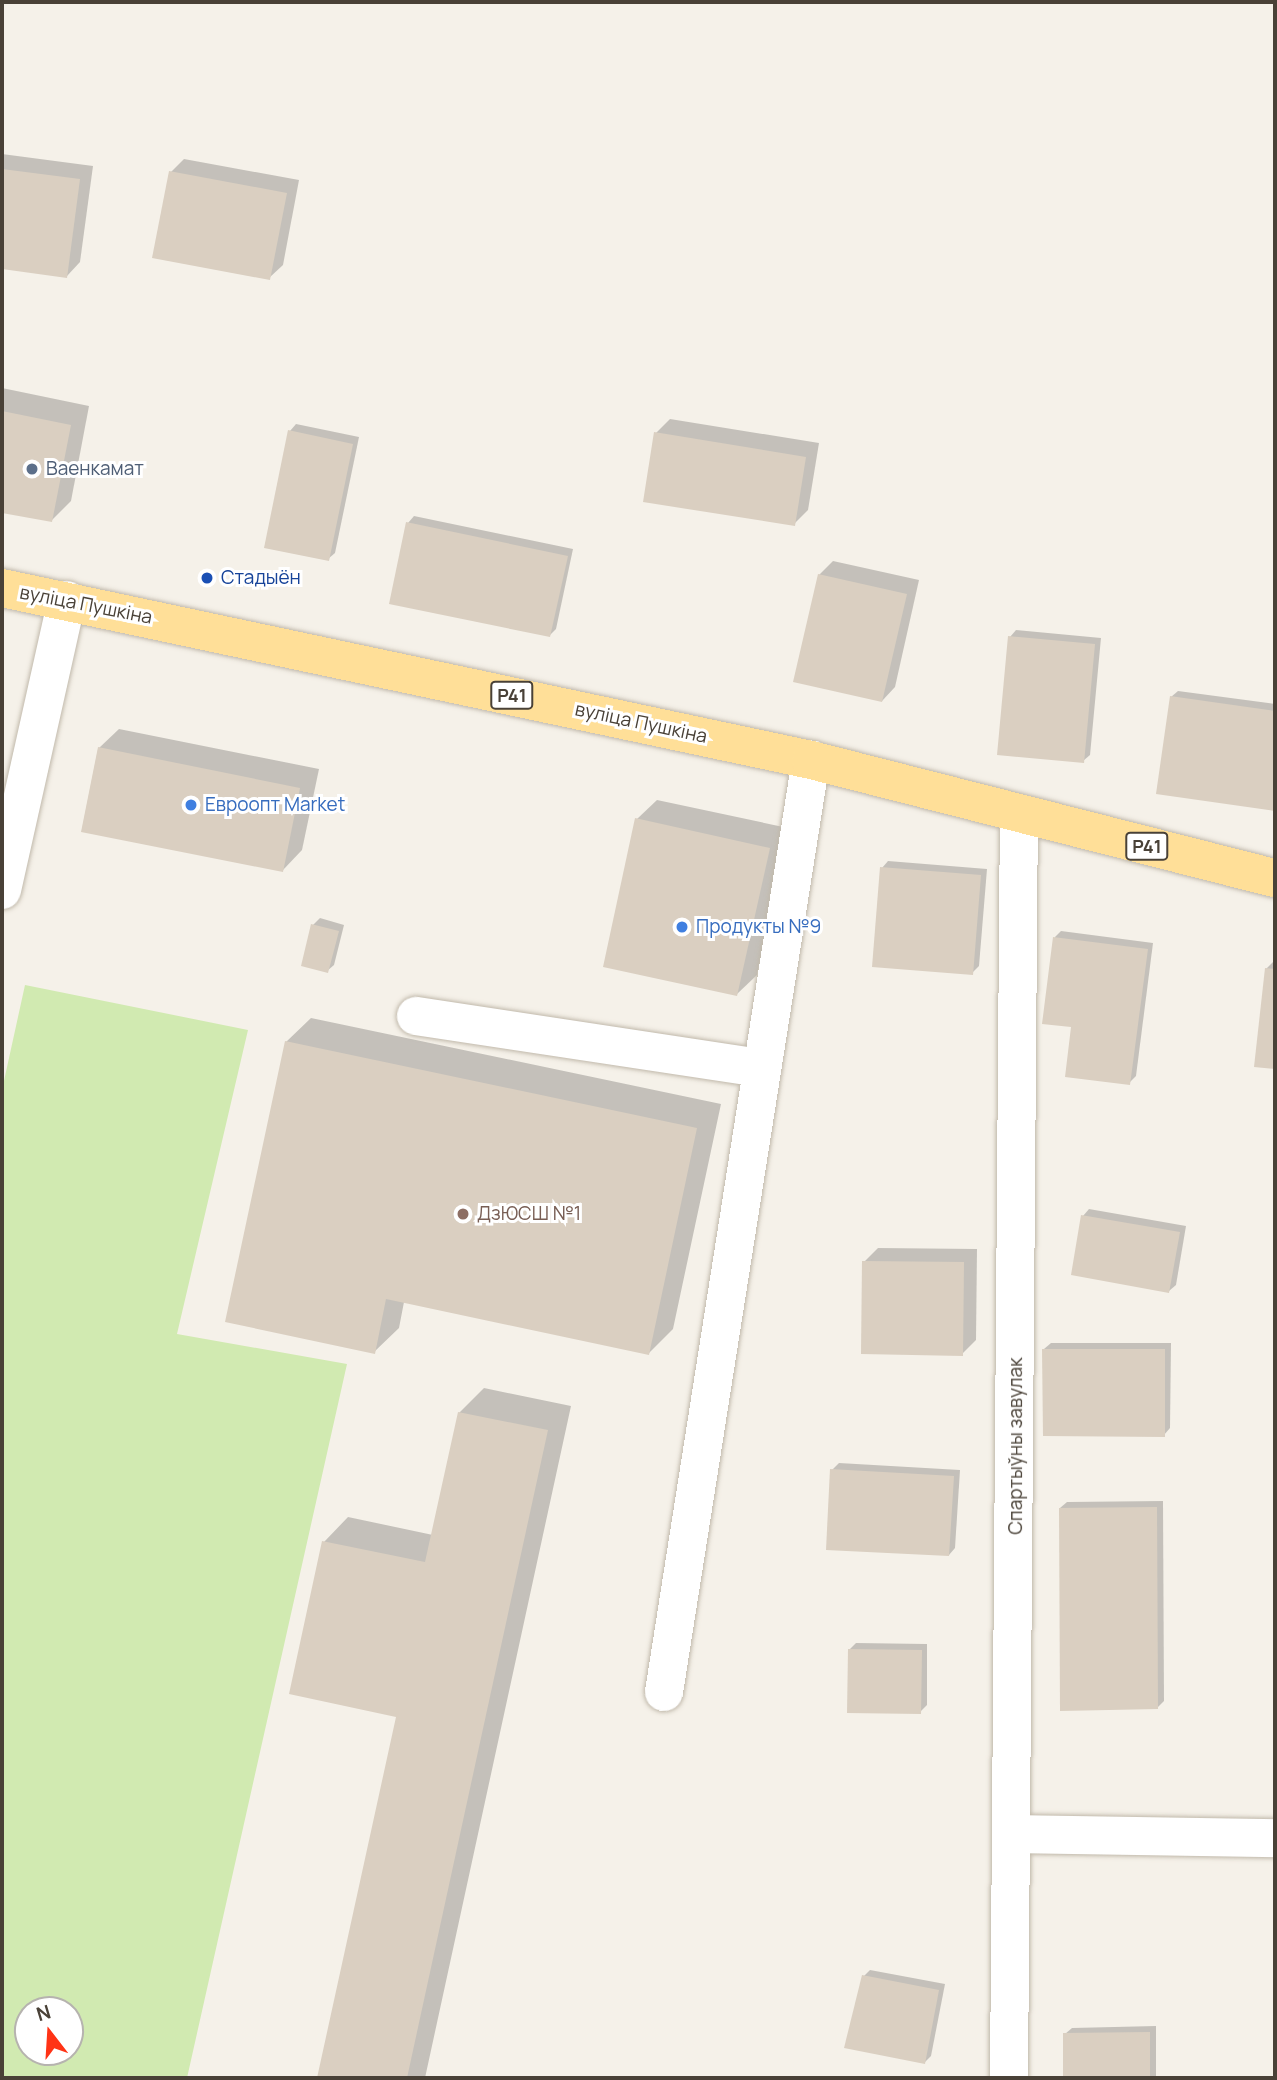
<!DOCTYPE html>
<meta charset="utf-8">
<style>
body{margin:0}
#map{position:relative;width:1277px;height:2080px;overflow:hidden;background:#f5f1e9;font-family:Manrope,sans-serif}
div>[style]{position:absolute}
.green>*{inset:0;background:#d1eab1}
.shadow>*{inset:0;background:#0003}
.building>*{inset:0;background:#dacfc1}
.roads{filter:drop-shadow(0 0 2px #c1b9ab) drop-shadow(0 0 2px #c1b9ab)}
.minor>*{height:38px;margin:-19px;padding:0 19px;transform-origin:19px;border-radius:19px;background:#fff}
.major>*{height:38px;margin:-19px;padding:0 19px;transform-origin:19px;border-radius:19px;background:#ffdf98}
.dots>*{width:19px;height:19px;translate:-50% -50%;box-sizing:border-box;border:4px solid #fff;border-radius:50%}
span{translate:-50% -50%;white-space:nowrap;text-align:center;line-height:1.15;-webkit-text-stroke:6px #fff;paint-order:stroke}
.shield-label span{padding:2px 5px;background:#fff;border:2px solid;border-radius:5px;-webkit-text-stroke-width:0}
.shield-label{font-size:18px;color:#494137;font-weight:700}
.service-label{font-size:19px;color:#4e5e75}
.left{translate:0 -50%;text-align:left}
.transit-label{font-size:19px;color:#164399}
.street-label{font-size:19px;color:#494137}
.shop-label{font-size:19px;color:#366cbe}
.education-label{font-size:19px;color:#785e54}
.frame{position:absolute;inset:0;border:4px solid #494137;pointer-events:none}
.north{position:absolute;left:14px;top:1996px;width:70px;height:70px;box-sizing:border-box;background:#fff;border:2px solid #b6b3af;border-radius:50%;rotate:343deg;font-size:19px;font-weight:700;line-height:28px;text-align:center;color:#494137}
.north::after{content:'';display:block;margin:auto;width:24px;height:32px;background:#ff3316;clip-path:polygon(50% 0,100% 100%,50% 72%,0 100%)}
</style>
<div id="map">
<div class="green">
<i style="clip-path:polygon(evenodd,25px 985px,248px 1030px,177px 1334px,347px 1364px,187px 2078px,2px 2078px,2px 1090px,25px 985px,28px 2010px,70px 2010px,70px 2052px,28px 2052px,28px 2010px)"></i>
</div>
<div class="shadow">
<i style="clip-path:polygon(2px 154px,93px 166px,80px 262px,67px 276px,2px 268px)"></i>
<i style="clip-path:polygon(184px 159px,299px 180px,283px 265px,269px 278px,171px 172px)"></i>
<i style="clip-path:polygon(2px 388px,89px 406px,71px 501px,51px 521px,2px 511px)"></i>
<i style="clip-path:polygon(670px 419px,819px 443px,808px 510px,794px 524px,656px 433px)"></i>
<i style="clip-path:polygon(296px 424px,359px 437px,335px 553px,328px 559px,290px 431px)"></i>
<i style="clip-path:polygon(414px 516px,573px 549px,556px 629px,550px 635px,408px 523px)"></i>
<i style="clip-path:polygon(833px 561px,919px 580px,895px 687px,882px 701px,819px 575px)"></i>
<i style="clip-path:polygon(1016px 630px,1101px 638px,1090px 755px,1083px 761px,1010px 637px)"></i>
<i style="clip-path:polygon(1178px 691px,1275px 704px,1275px 809px,1158px 793px,1171px 697px)"></i>
<i style="clip-path:polygon(119px 729px,319px 769px,302px 850px,283px 870px,99px 748px)"></i>
<i style="clip-path:polygon(657px 800px,788px 828px,757px 975px,737px 994px,637px 819px)"></i>
<i style="clip-path:polygon(888px 861px,987px 869px,979px 966px,972px 973px,882px 868px)"></i>
<i style="clip-path:polygon(320px 918px,344px 925px,334px 965px,327px 971px,313px 925px)"></i>
<i style="clip-path:polygon(1061px 931px,1153px 943px,1136px 1076px,1129px 1083px,1073px 1026px,1055px 937px)"></i>
<i style="clip-path:polygon(1275px 960px,1275px 1068px,1255px 1066px,1266px 969px)"></i>
<i style="clip-path:polygon(311px 1018px,721px 1104px,673px 1329px,649px 1353px,404px 1302px,399px 1328px,374px 1352px,286px 1042px)"></i>
<i style="clip-path:polygon(1089px 1209px,1186px 1226px,1176px 1285px,1169px 1291px,1083px 1216px)"></i>
<i style="clip-path:polygon(878px 1248px,977px 1249px,976px 1340px,962px 1354px,864px 1262px)"></i>
<i style="clip-path:polygon(1051px 1343px,1171px 1343px,1170px 1428px,1164px 1435px,1044px 1349px)"></i>
<i style="clip-path:polygon(484px 1388px,571px 1406px,425px 2078px,319px 2078px,398px 1716px,324px 1542px,348px 1517px,433px 1535px,459px 1413px)"></i>
<i style="clip-path:polygon(839px 1463px,960px 1470px,955px 1548px,949px 1555px,832px 1470px)"></i>
<i style="clip-path:polygon(1163px 1501px,1164px 1701px,1157px 1708px,1060px 1508px,1067px 1502px)"></i>
<i style="clip-path:polygon(856px 1643px,927px 1644px,927px 1705px,920px 1712px,849px 1650px)"></i>
<i style="clip-path:polygon(870px 1970px,945px 1984px,931px 2056px,925px 2062px,864px 1976px)"></i>
<i style="clip-path:polygon(1156px 2026px,1156px 2078px,1065px 2078px,1065px 2034px,1072px 2028px)"></i>
</div>
<div class="building">
<i style="clip-path:polygon(2px 169px,80px 179px,67px 278px,2px 269px)"></i>
<i style="clip-path:polygon(169px 171px,287px 193px,270px 280px,152px 258px)"></i>
<i style="clip-path:polygon(2px 411px,71px 425px,52px 522px,2px 513px)"></i>
<i style="clip-path:polygon(288px 430px,353px 444px,329px 561px,264px 548px)"></i>
<i style="clip-path:polygon(654px 432px,806px 457px,795px 526px,643px 502px)"></i>
<i style="clip-path:polygon(406px 522px,568px 556px,550px 637px,389px 604px)"></i>
<i style="clip-path:polygon(818px 574px,907px 594px,882px 702px,793px 682px)"></i>
<i style="clip-path:polygon(1008px 636px,1095px 644px,1084px 763px,997px 755px)"></i>
<i style="clip-path:polygon(1170px 696px,1275px 711px,1275px 811px,1156px 794px)"></i>
<i style="clip-path:polygon(98px 747px,300px 788px,283px 872px,81px 832px)"></i>
<i style="clip-path:polygon(635px 818px,770px 848px,737px 996px,603px 967px)"></i>
<i style="clip-path:polygon(880px 867px,981px 875px,973px 975px,872px 967px)"></i>
<i style="clip-path:polygon(311px 924px,339px 931px,328px 973px,301px 966px)"></i>
<i style="clip-path:polygon(1053px 937px,1148px 949px,1130px 1085px,1065px 1077px,1071px 1027px,1042px 1024px)"></i>
<i style="clip-path:polygon(1265px 968px,1275px 969px,1275px 1069px,1254px 1067px)"></i>
<i style="clip-path:polygon(285px 1041px,697px 1128px,649px 1355px,386px 1299px,375px 1354px,225px 1322px)"></i>
<i style="clip-path:polygon(1081px 1215px,1180px 1232px,1169px 1293px,1071px 1275px)"></i>
<i style="clip-path:polygon(862px 1261px,964px 1262px,963px 1356px,861px 1354px)"></i>
<i style="clip-path:polygon(1042px 1349px,1165px 1349px,1165px 1437px,1043px 1436px)"></i>
<i style="clip-path:polygon(458px 1412px,548px 1430px,407px 2078px,317px 2078px,396px 1717px,289px 1694px,322px 1541px,425px 1562px)"></i>
<i style="clip-path:polygon(830px 1469px,954px 1476px,949px 1556px,826px 1550px)"></i>
<i style="clip-path:polygon(1157px 1507px,1158px 1709px,1060px 1711px,1059px 1508px)"></i>
<i style="clip-path:polygon(848px 1649px,922px 1650px,921px 1714px,847px 1713px)"></i>
<i style="clip-path:polygon(862px 1975px,939px 1990px,925px 2064px,844px 2048px)"></i>
<i style="clip-path:polygon(1150px 2032px,1150px 2078px,1063px 2078px,1063px 2033px)"></i>
</div>
<div class="roads">
<div class="minor">
<i style="left:2px;top:890px;width:297px;rotate:-77.4deg"></i>
<i style="left:416px;top:1016px;width:349px;rotate:8.6deg"></i>
<i style="left:664px;top:1692px;width:944px;rotate:-81.04deg"></i>
<i style="left:1013px;top:1834px;width:262px;rotate:0.9deg"></i>
<i style="left:1009px;top:2078px;width:1264px;rotate:-89.55deg"></i>
</div>
<div class="major">
<i style="left:2px;top:588px;width:827px;rotate:12deg"></i>
<i style="left:811px;top:760px;width:479px;rotate:14.3deg"></i>
</div>
</div>
<div class="dots">
<i style="left:32px;top:469px;background:#5c6f8a"></i>
<i style="left:207px;top:578px;background:#1a4fb4"></i>
<i style="left:191px;top:805px;background:#3f7fe0"></i>
<i style="left:682px;top:927px;background:#3f7fe0"></i>
<i style="left:463px;top:1214px;background:#8d6e63"></i>
</div>
<div class="shield-label">
<span style="left:512px;top:695px">Р41</span>
<span style="left:1147px;top:846px">Р41</span>
</div>
<div class="service-label">
<span class="left" style="left:46px;top:469px">Ваенкамат</span>
</div>
<div class="transit-label">
<span class="left" style="left:221px;top:578px">Стадыён</span>
</div>
<div class="street-label">
<span style="left:86px;top:605px;rotate:11deg">вуліца Пушкіна</span>
<span style="left:641px;top:723px;rotate:12deg">вуліца Пушкіна</span>
<span style="left:1016px;top:1446px;rotate:-90deg">Спартыўны завулак</span>
</div>
<div class="shop-label">
<span class="left" style="left:205px;top:805px">Евроопт Market</span>
<span class="left" style="left:696px;top:927px">Продукты №9</span>
</div>
<div class="education-label">
<span class="left" style="left:477px;top:1214px">ДзЮСШ №1</span>
</div>
<div class="frame"></div>
<div class="north">N</div>
</div>
